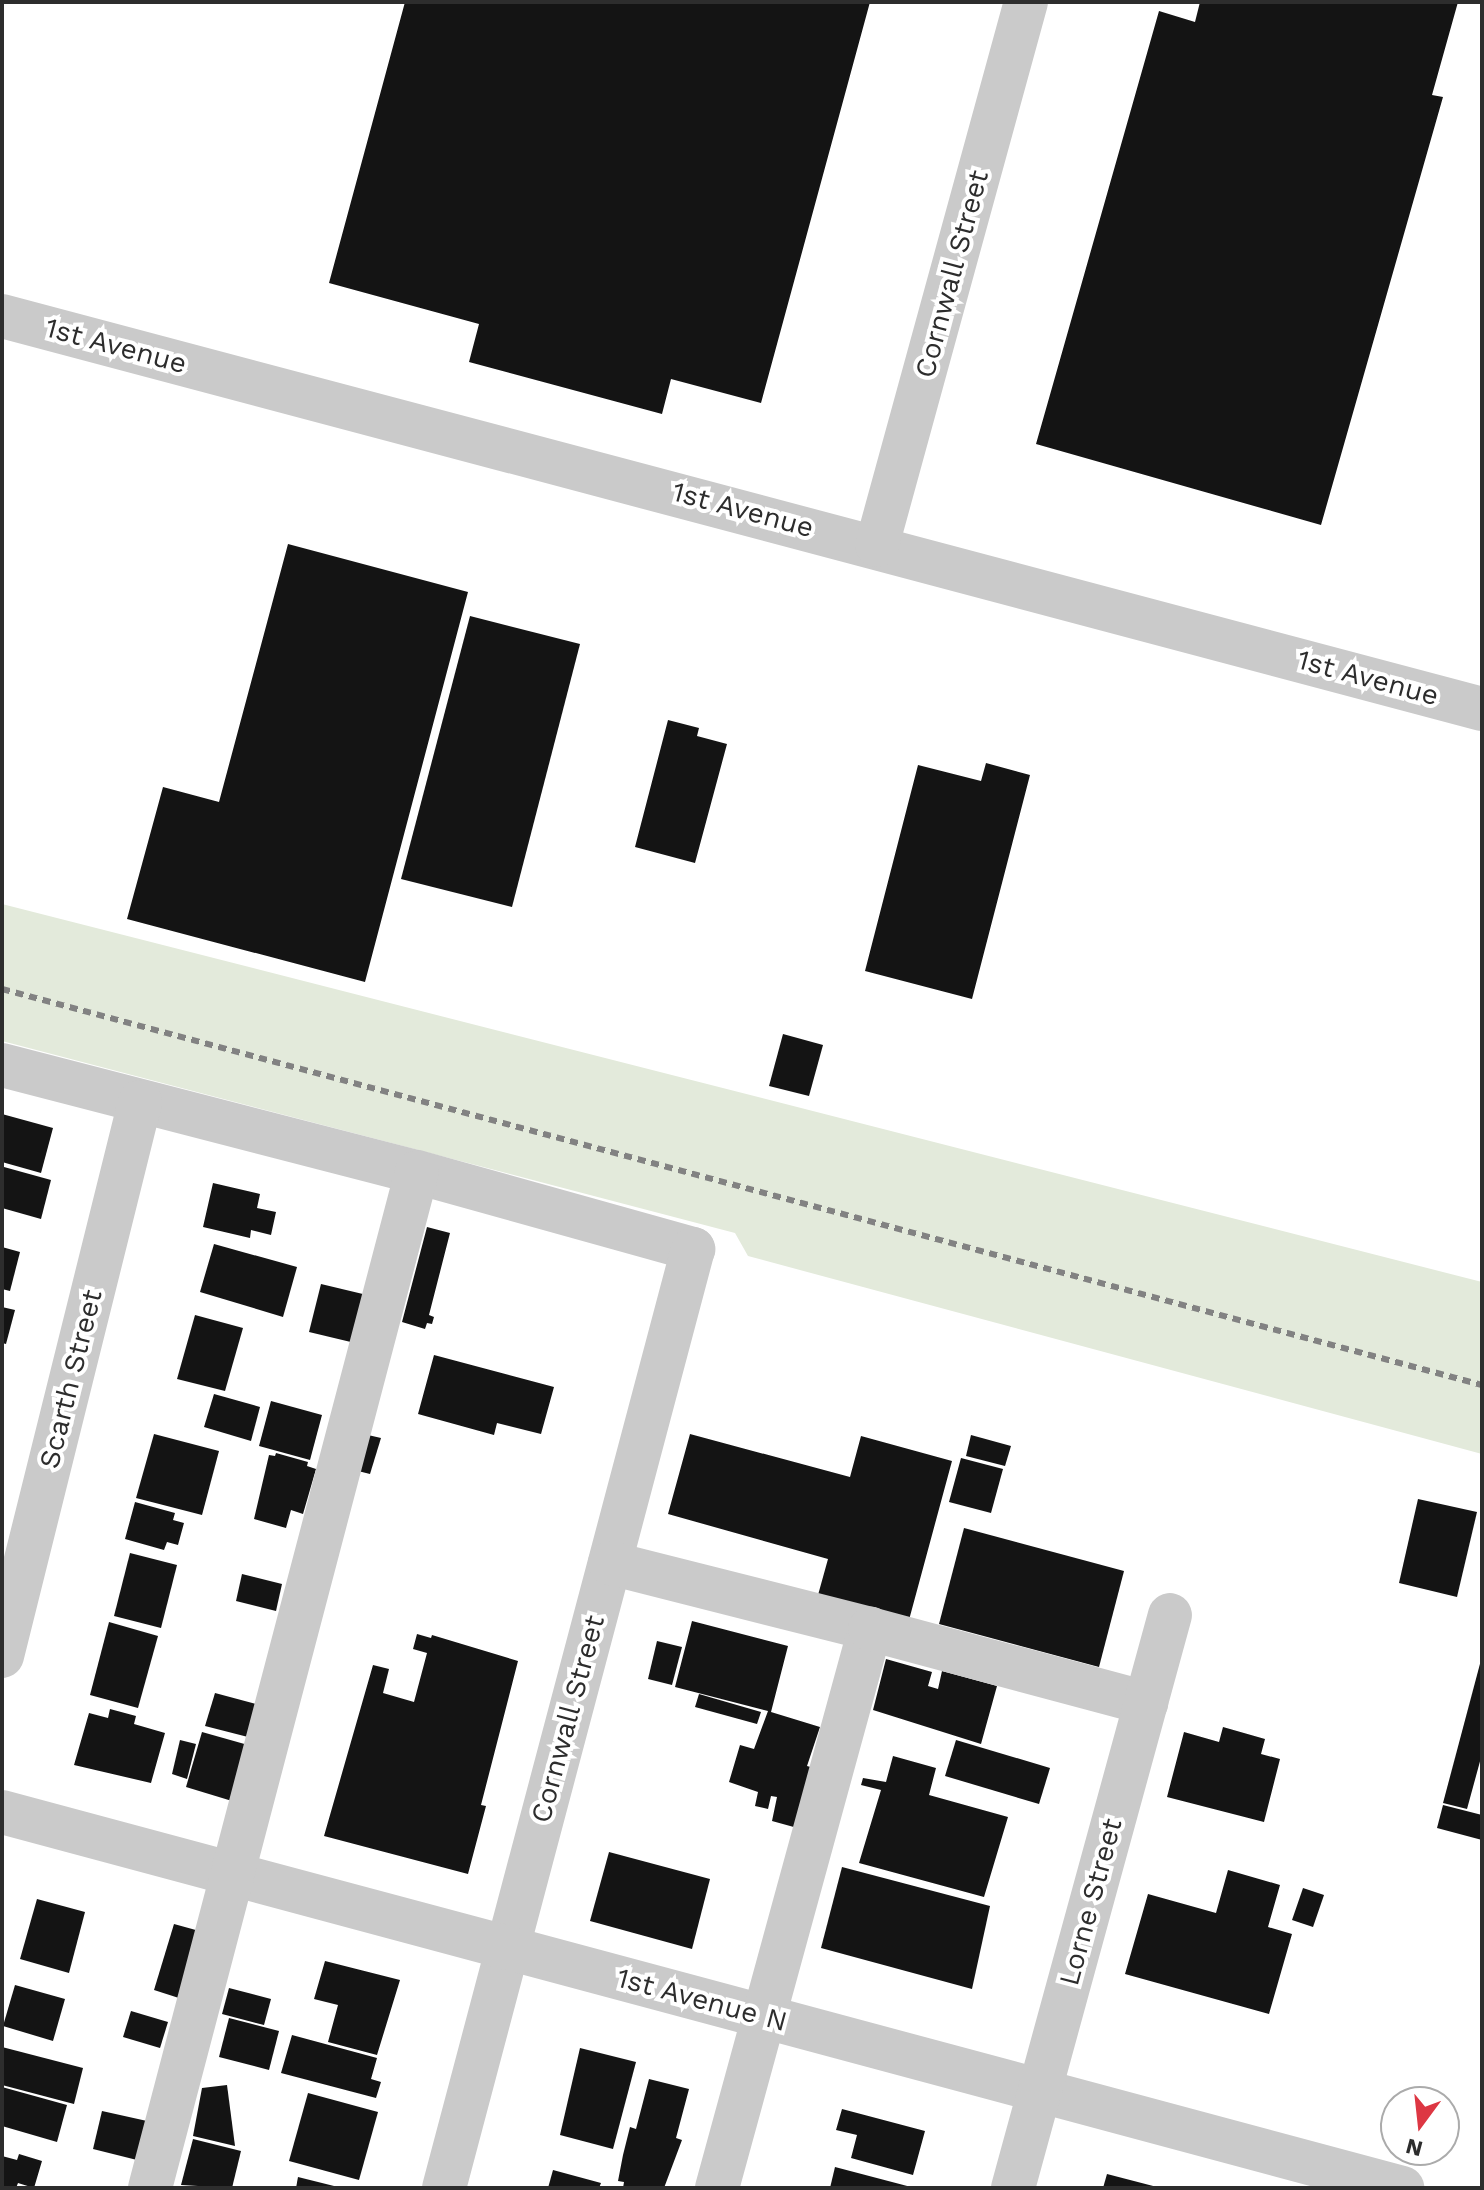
<!DOCTYPE html>
<style>
body{margin:0}
#map{position:relative;width:1484px;height:2190px;overflow:hidden;background:#fff;font-family:"Work Sans",sans-serif}
div>[style]{position:absolute}
.green>*{inset:0;background:#e3eadb}
.building>*{inset:0;background:#141414}
.minor>*{height:44px;margin:-22px;padding:0 22px;transform-origin:22px;border-radius:22px;background:#cacaca}
.rail>*{height:6px;margin-top:-3px;transform-origin:0;background:repeating-linear-gradient(90deg,#828282 0 8px,transparent 0 14px)}
span{translate:-50% -50%;white-space:nowrap;text-align:center;line-height:1.15;-webkit-text-stroke:8px #fff;paint-order:stroke}
.street-label{font-size:28px;color:#2d2d2d}
.frame{position:absolute;inset:0;border:4px solid #2d2d2d;pointer-events:none}
.north{position:absolute;left:1380px;top:2086px;width:80px;height:80px;box-sizing:border-box;background:#fff;border:2px solid #ababab;border-radius:50%;rotate:195deg;font-size:22px;font-weight:700;line-height:32px;text-align:center;color:#2d2d2d}
.north::after{content:'';display:block;margin:auto;width:28px;height:36px;background:#dd3743;clip-path:polygon(50% 0,100% 100%,50% 72%,0 100%)}
</style>
<div id="map">
<div class="green">
<i style="clip-path:polygon(2px 904px,1482px 1282px,1482px 1454px,748px 1256px,735px 1233px,2px 1041px)"></i>
</div>
<div class="building">
<i style="clip-path:polygon(405px 2px,870px 2px,761px 403px,671px 379px,662px 414px,469px 362px,479px 324px,329px 283px)"></i>
<i style="clip-path:polygon(1200px 2px,1458px 2px,1432px 95px,1443px 97px,1321px 525px,1036px 444px,1159px 11px,1195px 22px)"></i>
<i style="clip-path:polygon(288px 544px,468px 592px,365px 982px,127px 919px,163px 787px,219px 802px)"></i>
<i style="clip-path:polygon(470px 616px,580px 644px,512px 907px,401px 879px)"></i>
<i style="clip-path:polygon(668px 720px,699px 728px,697px 736px,727px 744px,695px 863px,635px 847px)"></i>
<i style="clip-path:polygon(986px 763px,1030px 775px,972px 999px,865px 971px,918px 765px,981px 781px)"></i>
<i style="clip-path:polygon(783px 1034px,823px 1045px,809px 1096px,769px 1086px)"></i>
<i style="clip-path:polygon(2px 1114px,53px 1128px,41px 1173px,2px 1162px)"></i>
<i style="clip-path:polygon(4px 1167px,51px 1180px,41px 1219px,2px 1208px)"></i>
<i style="clip-path:polygon(213px 1183px,260px 1194px,257px 1208px,276px 1212px,271px 1235px,251px 1230px,250px 1238px,203px 1227px)"></i>
<i style="clip-path:polygon(427px 1227px,450px 1233px,429px 1315px,434px 1317px,432px 1324px,427px 1323px,425px 1329px,402px 1322px)"></i>
<i style="clip-path:polygon(214px 1244px,297px 1267px,283px 1317px,200px 1292px)"></i>
<i style="clip-path:polygon(2px 1247px,20px 1252px,10px 1291px,2px 1289px)"></i>
<i style="clip-path:polygon(321px 1284px,367px 1295px,355px 1343px,309px 1332px)"></i>
<i style="clip-path:polygon(2px 1307px,15px 1310px,6px 1344px,2px 1343px)"></i>
<i style="clip-path:polygon(195px 1315px,243px 1328px,225px 1391px,177px 1379px)"></i>
<i style="clip-path:polygon(434px 1355px,554px 1387px,541px 1434px,497px 1423px,494px 1435px,418px 1414px)"></i>
<i style="clip-path:polygon(214px 1394px,260px 1407px,251px 1441px,204px 1427px)"></i>
<i style="clip-path:polygon(271px 1401px,322px 1415px,310px 1460px,259px 1446px)"></i>
<i style="clip-path:polygon(154px 1434px,219px 1451px,202px 1515px,136px 1498px)"></i>
<i style="clip-path:polygon(690px 1434px,850px 1477px,861px 1436px,952px 1461px,909px 1620px,818px 1595px,828px 1559px,668px 1514px)"></i>
<i style="clip-path:polygon(368px 1435px,381px 1438px,370px 1474px,358px 1471px)"></i>
<i style="clip-path:polygon(971px 1435px,1011px 1446px,1005px 1466px,966px 1456px)"></i>
<i style="clip-path:polygon(276px 1453px,308px 1462px,307px 1466px,316px 1469px,303px 1514px,291px 1510px,286px 1528px,254px 1519px,269px 1455px,275px 1456px)"></i>
<i style="clip-path:polygon(961px 1458px,1003px 1469px,991px 1513px,949px 1502px)"></i>
<i style="clip-path:polygon(1418px 1499px,1477px 1512px,1457px 1597px,1399px 1583px)"></i>
<i style="clip-path:polygon(135px 1502px,175px 1513px,173px 1520px,184px 1523px,178px 1545px,167px 1542px,164px 1550px,125px 1539px)"></i>
<i style="clip-path:polygon(964px 1528px,1124px 1571px,1099px 1667px,939px 1624px)"></i>
<i style="clip-path:polygon(130px 1553px,177px 1565px,161px 1628px,114px 1616px)"></i>
<i style="clip-path:polygon(242px 1574px,282px 1584px,276px 1611px,236px 1601px)"></i>
<i style="clip-path:polygon(692px 1621px,788px 1646px,771px 1712px,820px 1727px,807px 1766px,821px 1770px,801px 1829px,772px 1821px,777px 1797px,771px 1796px,768px 1809px,755px 1806px,758px 1792px,729px 1782px,740px 1745px,754px 1749px,768px 1711px,675px 1687px)"></i>
<i style="clip-path:polygon(109px 1622px,158px 1636px,138px 1708px,90px 1695px)"></i>
<i style="clip-path:polygon(417px 1634px,431px 1638px,432px 1635px,518px 1661px,481px 1805px,486px 1806px,468px 1874px,324px 1836px,373px 1665px,389px 1669px,383px 1693px,414px 1702px,427px 1653px,413px 1649px)"></i>
<i style="clip-path:polygon(657px 1641px,682px 1647px,672px 1685px,648px 1679px)"></i>
<i style="clip-path:polygon(886px 1659px,932px 1672px,928px 1686px,938px 1689px,942px 1671px,997px 1686px,981px 1744px,873px 1710px)"></i>
<i style="clip-path:polygon(1481px 1660px,1482px 1754px,1467px 1809px,1443px 1803px)"></i>
<i style="clip-path:polygon(215px 1693px,256px 1704px,248px 1737px,205px 1726px)"></i>
<i style="clip-path:polygon(699px 1694px,761px 1712px,757px 1724px,695px 1707px)"></i>
<i style="clip-path:polygon(110px 1709px,136px 1716px,134px 1724px,165px 1733px,151px 1783px,74px 1765px,89px 1713px,108px 1718px)"></i>
<i style="clip-path:polygon(1223px 1727px,1265px 1739px,1261px 1754px,1280px 1759px,1264px 1822px,1167px 1797px,1184px 1732px,1219px 1742px)"></i>
<i style="clip-path:polygon(202px 1732px,248px 1745px,232px 1801px,186px 1787px)"></i>
<i style="clip-path:polygon(180px 1740px,196px 1744px,187px 1779px,172px 1774px)"></i>
<i style="clip-path:polygon(956px 1740px,1050px 1768px,1039px 1804px,945px 1776px)"></i>
<i style="clip-path:polygon(893px 1756px,936px 1768px,929px 1795px,1008px 1817px,984px 1897px,859px 1863px,881px 1790px,861px 1785px,863px 1778px,886px 1782px)"></i>
<i style="clip-path:polygon(1443px 1805px,1482px 1815px,1482px 1840px,1437px 1828px)"></i>
<i style="clip-path:polygon(609px 1852px,710px 1879px,692px 1949px,590px 1921px)"></i>
<i style="clip-path:polygon(842px 1867px,990px 1906px,972px 1989px,821px 1948px)"></i>
<i style="clip-path:polygon(1228px 1870px,1280px 1885px,1268px 1927px,1292px 1934px,1269px 2014px,1125px 1974px,1148px 1894px,1216px 1913px)"></i>
<i style="clip-path:polygon(1303px 1888px,1324px 1895px,1313px 1927px,1292px 1920px)"></i>
<i style="clip-path:polygon(37px 1899px,85px 1912px,69px 1973px,20px 1959px)"></i>
<i style="clip-path:polygon(174px 1924px,203px 1932px,182px 1999px,154px 1990px)"></i>
<i style="clip-path:polygon(325px 1961px,400px 1980px,377px 2055px,328px 2042px,338px 2005px,314px 1999px)"></i>
<i style="clip-path:polygon(15px 1985px,65px 1999px,53px 2041px,3px 2026px)"></i>
<i style="clip-path:polygon(229px 1988px,271px 1999px,264px 2025px,222px 2014px)"></i>
<i style="clip-path:polygon(131px 2011px,168px 2022px,160px 2048px,123px 2037px)"></i>
<i style="clip-path:polygon(229px 2018px,279px 2031px,269px 2070px,219px 2057px)"></i>
<i style="clip-path:polygon(292px 2035px,377px 2058px,371px 2079px,381px 2082px,376px 2098px,281px 2073px)"></i>
<i style="clip-path:polygon(2px 2047px,83px 2068px,74px 2104px,2px 2085px)"></i>
<i style="clip-path:polygon(580px 2048px,636px 2062px,613px 2149px,560px 2135px)"></i>
<i style="clip-path:polygon(649px 2079px,689px 2089px,676px 2138px,682px 2140px,664px 2188px,623px 2188px,624px 2182px,618px 2181px,623px 2155px,630px 2127px,636px 2129px)"></i>
<i style="clip-path:polygon(227px 2085px,235px 2146px,193px 2136px,202px 2088px)"></i>
<i style="clip-path:polygon(2px 2087px,67px 2105px,57px 2142px,2px 2126px)"></i>
<i style="clip-path:polygon(308px 2093px,378px 2112px,359px 2180px,289px 2161px)"></i>
<i style="clip-path:polygon(842px 2109px,925px 2131px,913px 2175px,851px 2158px,857px 2135px,836px 2130px)"></i>
<i style="clip-path:polygon(102px 2111px,147px 2121px,137px 2160px,93px 2149px)"></i>
<i style="clip-path:polygon(193px 2139px,241px 2151px,232px 2188px,181px 2185px)"></i>
<i style="clip-path:polygon(19px 2154px,42px 2161px,34px 2188px,18px 2183px,16px 2188px,2px 2188px,2px 2156px,17px 2160px)"></i>
<i style="clip-path:polygon(835px 2167px,911px 2187px,911px 2188px,830px 2188px)"></i>
<i style="clip-path:polygon(553px 2170px,601px 2183px,599px 2188px,548px 2188px)"></i>
<i style="clip-path:polygon(1107px 2174px,1157px 2187px,1157px 2188px,1103px 2188px)"></i>
<i style="clip-path:polygon(298px 2177px,338px 2187px,337px 2188px,296px 2188px)"></i>
</div>
<div class="minor">
<i style="left:2px;top:316px;width:1531px;rotate:14.87deg"></i>
<i style="left:877px;top:545px;width:563px;rotate:-74.66deg"></i>
<i style="left:2px;top:1065px;width:429px;rotate:14.5deg"></i>
<i style="left:417px;top:1172px;width:287px;rotate:15.6deg"></i>
<i style="left:693px;top:1249px;width:971px;rotate:104.85deg"></i>
<i style="left:610px;top:1563px;width:268px;rotate:14.2deg"></i>
<i style="left:2px;top:1656px;width:571px;rotate:-76.01deg"></i>
<i style="left:2px;top:1812px;width:1450px;rotate:15.03deg"></i>
<i style="left:150px;top:2188px;width:1050px;rotate:-75.28deg"></i>
<i style="left:717px;top:2188px;width:580px;rotate:-74.69deg"></i>
<i style="left:870px;top:1629px;width:286px;rotate:15deg"></i>
<i style="left:1013px;top:2188px;width:594px;rotate:-74.68deg"></i>
</div>
<div class="rail">
<i style="left:2px;top:989px;width:1532px;rotate:14.98deg"></i>
</div>
<div class="street-label">
<span style="left:952px;top:274px;rotate:-75deg">Cornwall Street</span>
<span style="left:116px;top:346px;rotate:15deg">1st Avenue</span>
<span style="left:743px;top:510px;rotate:15deg">1st Avenue</span>
<span style="left:1368px;top:678px;rotate:15deg">1st Avenue</span>
<span style="left:71px;top:1379px;rotate:-76deg">Scarth Street</span>
<span style="left:568px;top:1719px;rotate:-75deg">Cornwall Street</span>
<span style="left:1091px;top:1902px;rotate:-75deg">Lorne Street</span>
<span style="left:702px;top:2000px;rotate:15deg">1st Avenue N</span>
</div>
<div class="frame"></div>
<div class="north">N</div>
</div>
